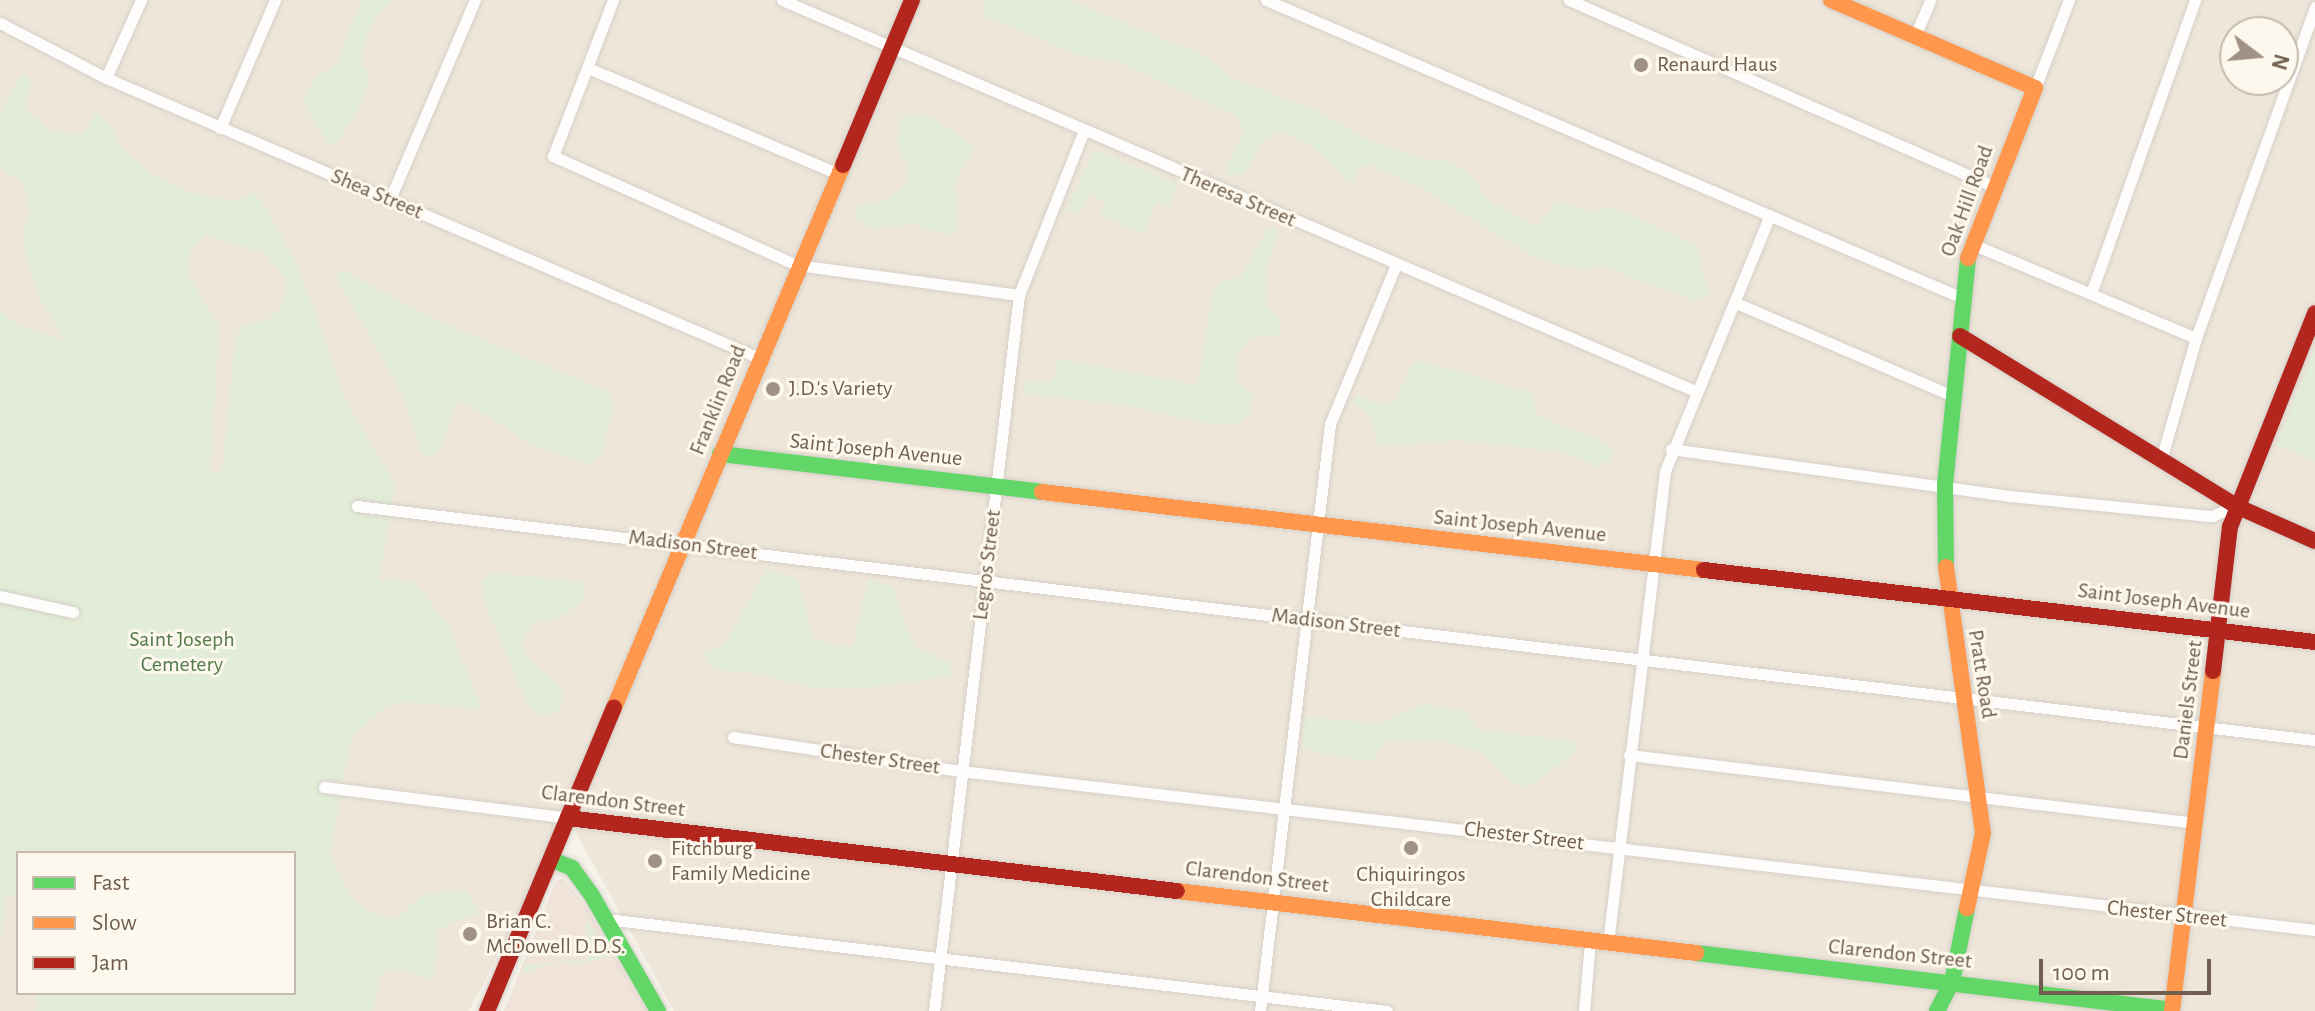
<!DOCTYPE html>
<style>
body{margin:0}
#map{position:relative;width:2315px;height:1011px;overflow:hidden;background:#f6f3eb;font-family:"Alegreya Sans",sans-serif}
div>[style]{position:absolute}
.residential>*{inset:0;background:#eee6d9}
.commercial>*{inset:0;background:#f0e4da}
.green>*{inset:0;background:#e2ecd7}
.roads{filter:drop-shadow(0 0 2px #d5d0c9) drop-shadow(0 0 2px #d5d0c9)}
.street>*{height:11px;margin:-5.5px;padding:0 5.5px;transform-origin:5.5px;border-radius:5.5px;background:#fefdfc}
.fast>*{height:16px;margin:-8px;padding:0 8px;transform-origin:8px;border-radius:8px;background:#63d668}
.slow>*{height:16px;margin:-8px;padding:0 8px;transform-origin:8px;border-radius:8px;background:#ff974d}
.jam>*{height:16px;margin:-8px;padding:0 8px;transform-origin:8px;border-radius:8px;background:#b3261e}
.dots>*{width:22px;height:22px;translate:-50% -50%;box-sizing:border-box;border:4px solid #fdf8ed;border-radius:50%}
span{translate:-50% -50%;white-space:nowrap;text-align:center;line-height:1.15;-webkit-text-stroke:6px #fdf8ed;paint-order:stroke}
.poi-label{font-size:22px;color:#715e4e}
.left{translate:0 -50%;text-align:left}
.street-label{font-size:22px;color:#715e4e}
.park-label{font-size:22px;color:#547b4b}
.legend{position:absolute;left:16px;top:851px;width:280px;height:144px;box-sizing:border-box;background:#fdf8ed;border:2px solid #c5baad;margin:0;padding:10px 14px;list-style:none;font-size:24px;color:#715e4e}
.legend li{display:flex;align-items:center;gap:16px;height:40px}
.legend b{width:40px;border:2px solid #c5baad}
.north{position:absolute;left:2219px;top:16px;width:80px;height:80px;box-sizing:border-box;background:#fdf8ed;border:2px solid #c5baad;border-radius:50%;rotate:106deg;font-size:22px;font-weight:700;line-height:32px;text-align:center;color:#715e4e}
.north::after{content:'';display:block;margin:auto;width:28px;height:36px;background:#a09285;clip-path:polygon(50% 0,100% 100%,50% 72%,0 100%)}
.scale{position:absolute;left:2039px;top:959px;width:172px;height:36px;box-sizing:border-box;border:4px solid #715e4e;border-top:0;padding-left:10px;font-size:24px;line-height:28px;white-space:nowrap;color:#715e4e;-webkit-text-stroke:6px #fdf8ed;paint-order:stroke}
</style>
<div id="map">
<div class="residential">
<i style="clip-path:polygon(evenodd,0 0,2315px 0,2315px 1011px,674px 1011px,569px 820px,469px 1011px,0 1011px,0 0,2235px 32px,2283px 32px,2283px 80px,2235px 80px,2235px 32px,0 0,18px 853px,294px 853px,294px 993px,18px 993px,18px 853px)"></i>
</div>
<div class="commercial">
<i style="clip-path:polygon(563px 878px,587px 908px,647px 1011px,504px 1011px,556px 881px)"></i>
</div>
<div class="green">
<i style="clip-path:polygon(361px 0,391px 0,368px 29px,361px 64px,370px 75px,359px 108px,338px 141px,329px 145px,302px 101px,317px 76px,337px 63px)"></i>
<i style="clip-path:polygon(985px 0,1069px 0,1203px 55px,1235px 79px,1317px 111px,1362px 137px,1426px 161px,1448px 161px,1466px 171px,1491px 202px,1529px 223px,1539px 226px,1556px 201px,1594px 212px,1610px 206px,1695px 244px,1710px 294px,1695px 301px,1604px 267px,1579px 269px,1538px 259px,1416px 185px,1370px 165px,1358px 168px,1355px 183px,1348px 182px,1309px 144px,1279px 130px,1264px 140px,1244px 174px,1227px 175px,1227px 164px,1243px 133px,1238px 117px,1119px 62px,1077px 55px,983px 15px)"></i>
<i style="clip-path:polygon(evenodd,23px 73px,31px 82px,25px 110px,52px 132px,84px 133px,97px 112px,112px 125px,116px 141px,148px 172px,189px 192px,234px 202px,254px 192px,267px 210px,299px 268px,346px 401px,395px 483px,379px 582px,391px 578px,414px 583px,447px 622px,482px 709px,407px 702px,385px 707px,351px 739px,330px 855px,352px 899px,369px 912px,397px 919px,423px 894px,467px 890px,479px 912px,437px 930px,435px 979px,393px 969px,381px 974px,373px 1011px,36px 1011px,37px 993px,294px 993px,294px 853px,18px 853px,18px 898px,7px 895px,0 941px,0 310px,17px 324px,65px 340px,38px 296px,26px 257px,23px 236px,29px 210px,23px 183px,0 168px,0 112px,23px 73px,206px 236px,266px 253px,286px 282px,282px 306px,269px 319px,242px 326px,235px 340px,222px 473px,211px 472px,219px 325px,189px 277px,189px 254px,206px 236px)"></i>
<i style="clip-path:polygon(910px 113px,933px 118px,974px 147px,955px 183px,959px 229px,949px 236px,913px 224px,872px 229px,854px 219px,857px 205px,882px 201px,906px 185px,908px 167px,897px 144px,900px 119px)"></i>
<i style="clip-path:polygon(1095px 150px,1178px 184px,1168px 207px,1156px 202px,1145px 234px,1102px 216px,1104px 201px,1089px 194px,1080px 213px,1066px 209px)"></i>
<i style="clip-path:polygon(1276px 227px,1279px 234px,1266px 270px,1266px 304px,1281px 322px,1281px 335px,1250px 337px,1236px 355px,1236px 380px,1253px 395px,1250px 412px,1240px 424px,1210px 424px,1124px 405px,1023px 394px,1025px 381px,1053px 382px,1058px 359px,1198px 385px,1212px 296px,1221px 281px,1240px 278px,1267px 229px)"></i>
<i style="clip-path:polygon(342px 269px,425px 315px,608px 392px,615px 405px,601px 454px,590px 464px,534px 446px,464px 402px,455px 404px,443px 446px,430px 457px,421px 451px,399px 388px,336px 277px)"></i>
<i style="clip-path:polygon(2315px 348px,2315px 460px,2276px 446px)"></i>
<i style="clip-path:polygon(1424px 361px,1531px 393px,1538px 416px,1604px 442px,1614px 449px,1610px 460px,1597px 466px,1562px 452px,1457px 440px,1378px 447px,1370px 415px,1351px 401px,1358px 395px,1376px 403px,1395px 401px,1412px 363px)"></i>
<i style="clip-path:polygon(767px 569px,797px 578px,814px 638px,841px 647px,853px 646px,868px 579px,892px 586px,914px 646px,950px 663px,952px 676px,861px 689px,808px 687px,766px 675px,712px 669px,703px 654px,725px 644px)"></i>
<i style="clip-path:polygon(494px 573px,585px 582px,583px 601px,562px 616px,532px 624px,523px 638px,525px 655px,563px 690px,559px 712px,542px 716px,528px 707px,484px 600px,481px 581px)"></i>
<i style="clip-path:polygon(1423px 704px,1467px 712px,1477px 729px,1564px 740px,1576px 744px,1577px 751px,1530px 786px,1517px 786px,1482px 752px,1442px 741px,1386px 742px,1372px 762px,1301px 749px,1305px 717px,1380px 723px)"></i>
<i style="clip-path:polygon(588px 921px,602px 945px,610px 947px,606px 957px,582px 964px,553px 963px,521px 975px,525px 965px,586px 960px,593px 946px,585px 929px)"></i>
</div>
<div class="roads">
<div class="street">
<i style="left:613px;top:0;width:167px;rotate:111deg"></i>
<i style="left:553px;top:156px;width:267px;rotate:24.1deg"></i>
<i style="left:797px;top:265px;width:224px;rotate:7.7deg"></i>
<i style="left:782px;top:0;width:993px;rotate:23.18deg"></i>
<i style="left:1266px;top:0;width:755px;rotate:23.17deg"></i>
<i style="left:1569px;top:0;width:465px;rotate:23.7deg"></i>
<i style="left:0;top:23px;width:119px;rotate:27.4deg"></i>
<i style="left:106px;top:78px;width:710px;rotate:23.21deg"></i>
<i style="left:1915px;top:36px;width:39px;rotate:-67deg"></i>
<i style="left:588px;top:68px;width:270px;rotate:22.9deg"></i>
<i style="left:106px;top:78px;width:85px;rotate:-65.8deg"></i>
<i style="left:2035px;top:88px;width:94px;rotate:-68.9deg"></i>
<i style="left:220px;top:128px;width:139px;rotate:-66.7deg"></i>
<i style="left:390px;top:199px;width:216px;rotate:-66.9deg"></i>
<i style="left:1972px;top:244px;width:243px;rotate:22.8deg"></i>
<i style="left:2092px;top:291px;width:309px;rotate:-70.5deg"></i>
<i style="left:1736px;top:303px;width:234px;rotate:23.2deg"></i>
<i style="left:1671px;top:449px;width:342px;rotate:7.9deg"></i>
<i style="left:2010px;top:496px;width:203px;rotate:5.7deg"></i>
<i style="left:2212px;top:516px;width:26px;rotate:-23deg"></i>
<i style="left:2161px;top:460px;width:127px;rotate:-74deg"></i>
<i style="left:2196px;top:338px;width:352px;rotate:-70.2deg"></i>
<i style="left:357px;top:506px;width:1972px;rotate:6.82deg"></i>
<i style="left:0;top:596px;width:75px;rotate:12.4deg"></i>
<i style="left:733px;top:737px;width:231px;rotate:8.5deg"></i>
<i style="left:961px;top:771px;width:1363px;rotate:6.7deg"></i>
<i style="left:1629px;top:755px;width:571px;rotate:6.84deg"></i>
<i style="left:324px;top:787px;width:246px;rotate:7.2deg"></i>
<i style="left:606px;top:919px;width:786px;rotate:6.72deg"></i>
<i style="left:1608px;top:943px;width:475px;rotate:-83.1deg"></i>
<i style="left:1665px;top:471px;width:274px;rotate:-67.7deg"></i>
<i style="left:934px;top:1011px;width:721px;rotate:-83.23deg"></i>
<i style="left:1019px;top:295px;width:177px;rotate:-68.5deg"></i>
<i style="left:1260px;top:1011px;width:591px;rotate:-83.2deg"></i>
<i style="left:1330px;top:424px;width:172px;rotate:-67.5deg"></i>
<i style="left:1584px;top:1011px;width:70px;rotate:-85.1deg"></i>
</div>
<div class="fast">
<i style="left:720px;top:454px;width:324px;rotate:6.7deg"></i>
<i style="left:1946px;top:567px;width:82px;rotate:-90.7deg"></i>
<i style="left:1945px;top:485px;width:228px;rotate:-84.2deg"></i>
<i style="left:553px;top:860px;width:21px;rotate:23deg"></i>
<i style="left:572px;top:868px;width:32px;rotate:54deg"></i>
<i style="left:591px;top:894px;width:135px;rotate:60.2deg"></i>
<i style="left:1696px;top:953px;width:479px;rotate:6.8deg"></i>
<i style="left:1937px;top:1011px;width:33px;rotate:-63deg"></i>
<i style="left:1952px;top:982px;width:76px;rotate:-78.5deg"></i>
</div>
<div class="slow">
<i style="left:1831px;top:0;width:222px;rotate:23.3deg"></i>
<i style="left:2035px;top:88px;width:183px;rotate:111.5deg"></i>
<i style="left:1042px;top:492px;width:667px;rotate:6.72deg"></i>
<i style="left:1946px;top:567px;width:269px;rotate:82.1deg"></i>
<i style="left:1983px;top:833px;width:77px;rotate:102deg"></i>
<i style="left:614px;top:708px;width:589px;rotate:-67.13deg"></i>
<i style="left:1177px;top:891px;width:523px;rotate:6.81deg"></i>
<i style="left:2172px;top:1011px;width:342px;rotate:-83.1deg"></i>
</div>
<div class="jam">
<i style="left:843px;top:165px;width:179px;rotate:-67.3deg"></i>
<i style="left:1960px;top:336px;width:324px;rotate:31.6deg"></i>
<i style="left:2236px;top:506px;width:86px;rotate:23.9deg"></i>
<i style="left:1704px;top:570px;width:615px;rotate:6.72deg"></i>
<i style="left:2213px;top:671px;width:145px;rotate:-83.3deg"></i>
<i style="left:2230px;top:527px;width:230px;rotate:-68.3deg"></i>
<i style="left:568px;top:818px;width:613px;rotate:6.84deg"></i>
<i style="left:487px;top:1011px;width:329px;rotate:-67.3deg"></i>
</div>
</div>
<div class="dots">
<i style="left:1641px;top:65px;background:#a09285"></i>
<i style="left:773px;top:389px;background:#a09285"></i>
<i style="left:1411px;top:848px;background:#a09285"></i>
<i style="left:655px;top:861px;background:#a09285"></i>
<i style="left:470px;top:934px;background:#a09285"></i>
</div>
<div class="poi-label">
<span class="left" style="left:1657px;top:65px">Renaurd Haus</span>
<span class="left" style="left:789px;top:389px">J.D.'s Variety</span>
<span class="left" style="left:671px;top:861px">Fitchburg<br>Family Medicine</span>
<span style="left:1411px;top:887px">Chiquiringos<br>Childcare</span>
<span class="left" style="left:486px;top:934px">Brian C.<br>McDowell D.D.S.</span>
</div>
<div class="street-label">
<span style="left:377px;top:194px;rotate:23deg">Shea Street</span>
<span style="left:1238px;top:197px;rotate:23deg">Theresa Street</span>
<span style="left:1967px;top:201px;rotate:-70deg">Oak Hill Road</span>
<span style="left:718px;top:400px;rotate:-68deg">Franklin Road</span>
<span style="left:876px;top:450px;rotate:6deg">Saint Joseph Avenue</span>
<span style="left:1520px;top:526px;rotate:6deg">Saint Joseph Avenue</span>
<span style="left:693px;top:545px;rotate:7deg">Madison Street</span>
<span style="left:987px;top:565px;rotate:-83deg">Legros Street</span>
<span style="left:2164px;top:601px;rotate:7deg">Saint Joseph Avenue</span>
<span style="left:1336px;top:623px;rotate:7deg">Madison Street</span>
<span style="left:1982px;top:674px;rotate:81deg">Pratt Road</span>
<span style="left:2188px;top:700px;rotate:-83deg">Daniels Street</span>
<span style="left:880px;top:759px;rotate:8deg">Chester Street</span>
<span style="left:613px;top:801px;rotate:7deg">Clarendon Street</span>
<span style="left:1524px;top:836px;rotate:7deg">Chester Street</span>
<span style="left:1257px;top:877px;rotate:7deg">Clarendon Street</span>
<span style="left:2167px;top:914px;rotate:6deg">Chester Street</span>
<span style="left:1900px;top:954px;rotate:6deg">Clarendon Street</span>
</div>
<div class="park-label">
<span style="left:182px;top:652px">Saint Joseph<br>Cemetery</span>
</div>
<ul class="legend">
<li><b style="height:10px;background:#63d668"></b>Fast</li>
<li><b style="height:10px;background:#ff974d"></b>Slow</li>
<li><b style="height:10px;background:#b3261e"></b>Jam</li>
</ul>
<div class="north">N</div>
<div class="scale">100 m</div>
</div>
